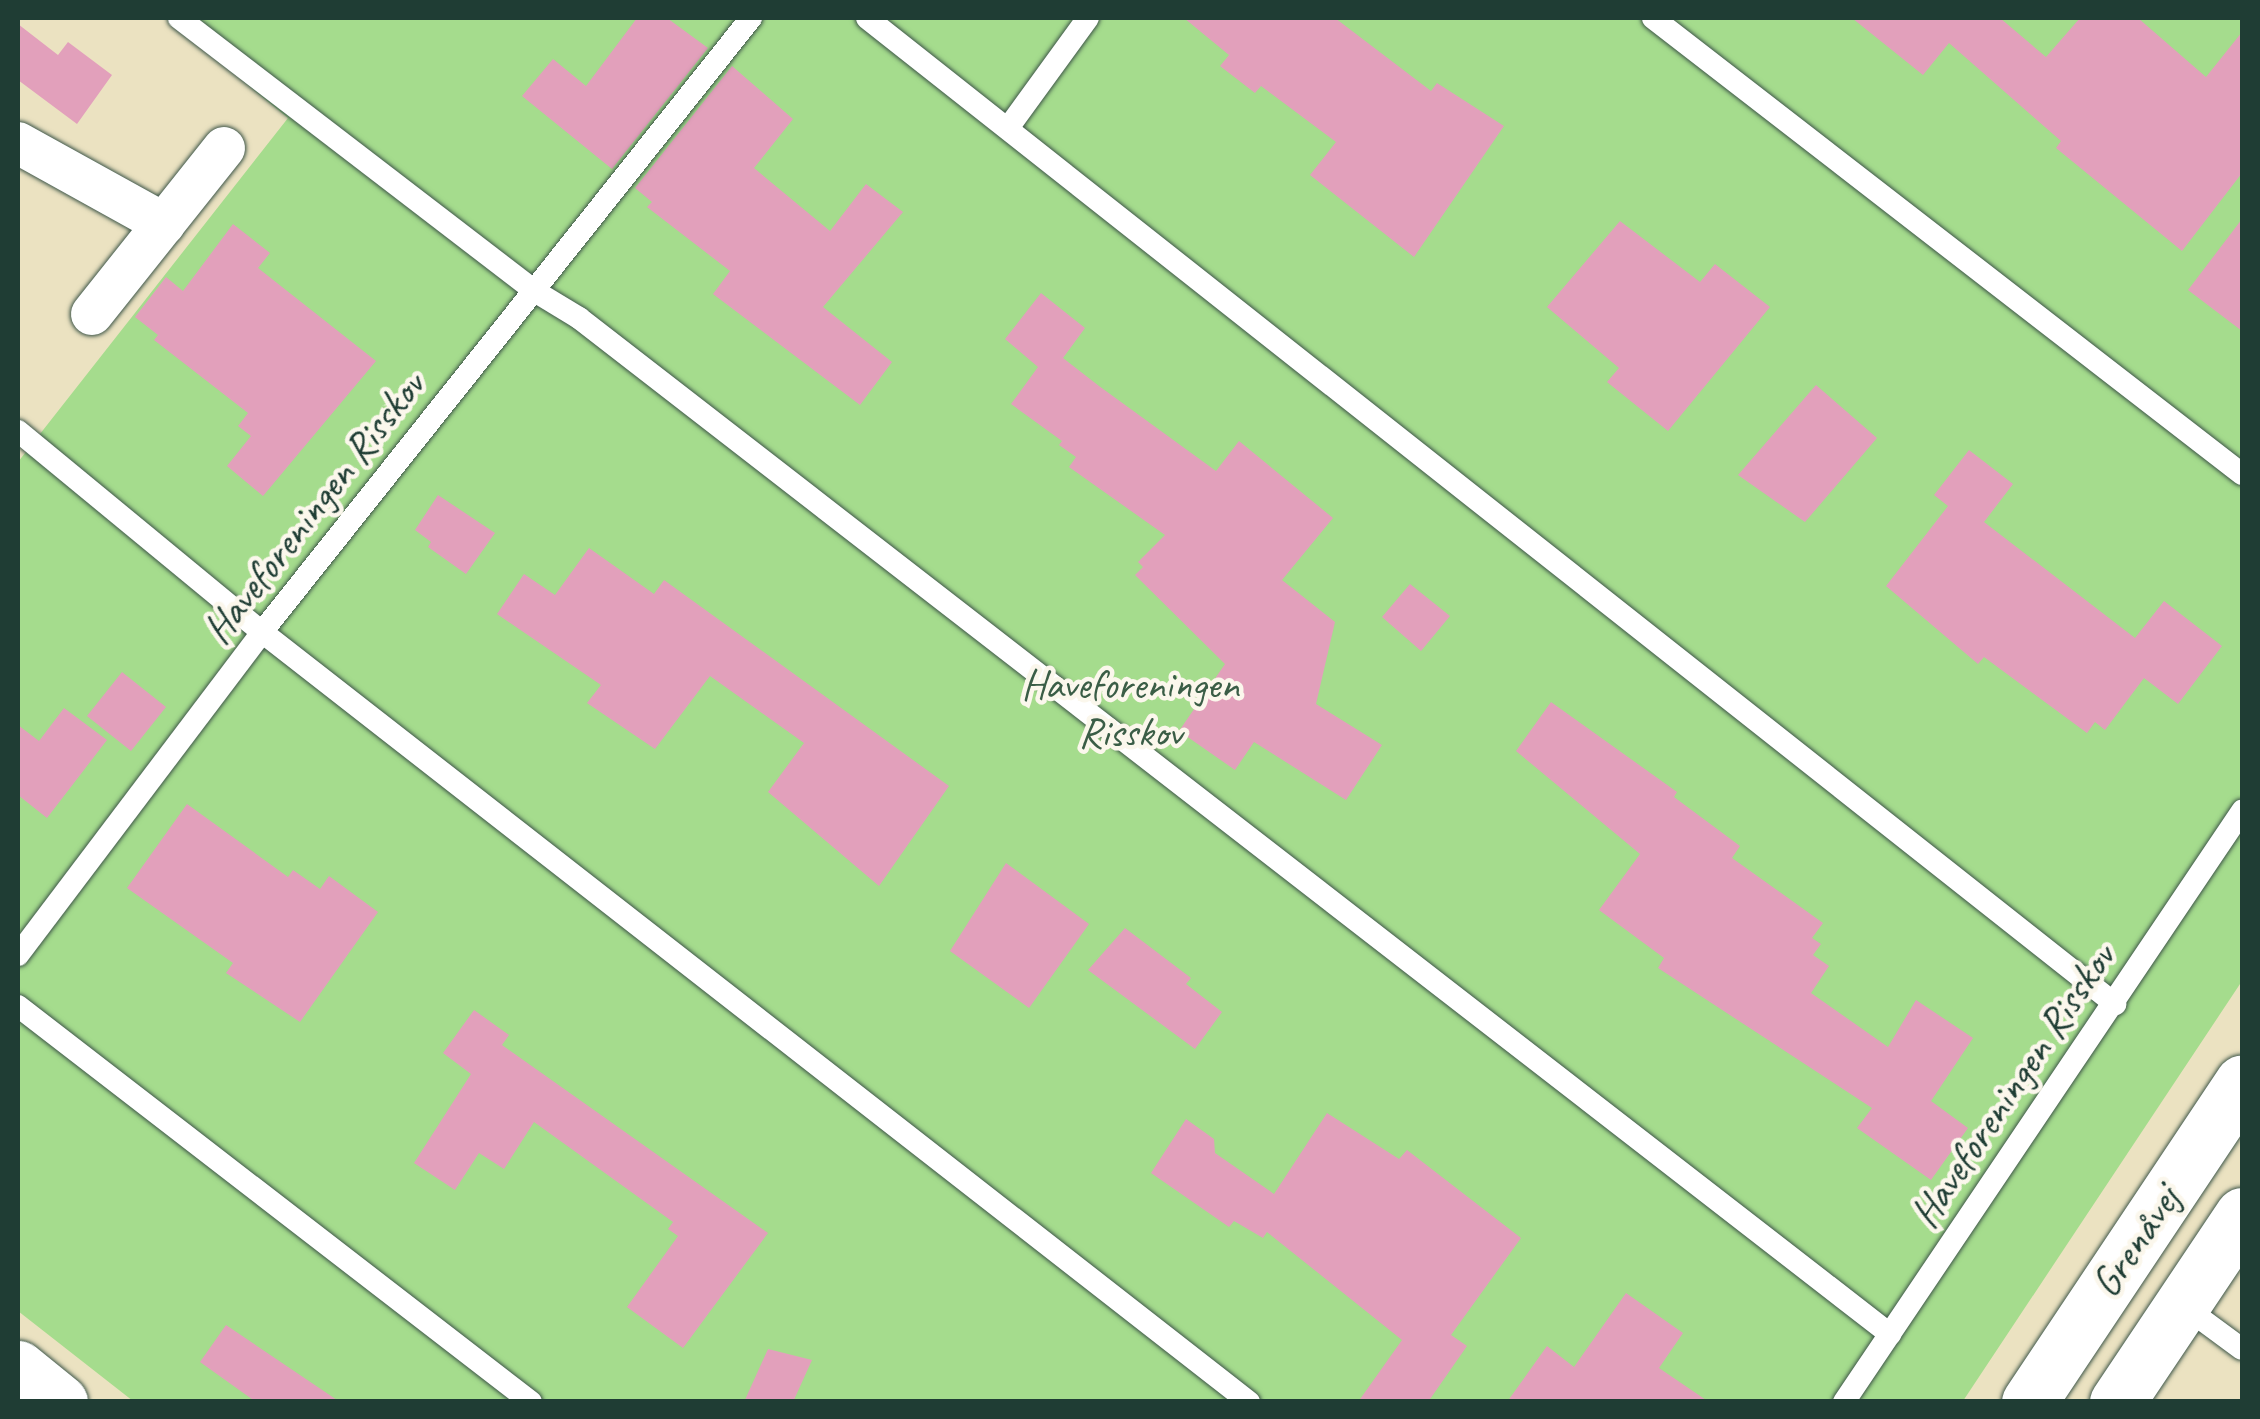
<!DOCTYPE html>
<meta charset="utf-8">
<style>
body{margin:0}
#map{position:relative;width:2260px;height:1419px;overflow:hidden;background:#ebe2c1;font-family:Caveat,sans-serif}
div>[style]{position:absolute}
.green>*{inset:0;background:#a5dc8d}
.building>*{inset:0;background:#e2a0bb}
.roads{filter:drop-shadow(0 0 2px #3e5649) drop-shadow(0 0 2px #3e5649)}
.service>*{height:22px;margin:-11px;padding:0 11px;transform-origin:11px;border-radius:11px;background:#fff}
.minor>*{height:42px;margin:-21px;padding:0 21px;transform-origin:21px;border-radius:21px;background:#fff}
.tertiary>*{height:55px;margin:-27.5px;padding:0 27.5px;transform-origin:27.5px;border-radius:27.5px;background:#fff}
span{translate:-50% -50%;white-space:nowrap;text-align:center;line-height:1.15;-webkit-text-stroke:9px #fbf7ec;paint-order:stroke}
.street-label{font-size:42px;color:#1f3d34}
.park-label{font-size:42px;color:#3a5d46}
.frame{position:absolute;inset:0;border:20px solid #1f3d34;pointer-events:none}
</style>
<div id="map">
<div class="green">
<i style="clip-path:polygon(166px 18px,2242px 18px,2242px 981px,1963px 1401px,133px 1401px,18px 1311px,18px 462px,288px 118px)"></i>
</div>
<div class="building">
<i style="clip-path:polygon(637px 18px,667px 18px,708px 48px,612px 169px,522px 96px,553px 59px,586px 86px)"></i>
<i style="clip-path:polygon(1184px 18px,1335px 18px,1431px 91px,1437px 83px,1504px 126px,1414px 257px,1310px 175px,1336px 142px,1261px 86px,1255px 93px,1220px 66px,1229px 55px)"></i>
<i style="clip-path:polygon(1852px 18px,2000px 18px,2046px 57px,2080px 18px,2138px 18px,2206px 77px,2242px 32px,2242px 173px,2182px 251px,2056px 148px,2061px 141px,1949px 43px,1923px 75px)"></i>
<i style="clip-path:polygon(18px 24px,58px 55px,68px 42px,112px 75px,77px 124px,18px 80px)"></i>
<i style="clip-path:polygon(732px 66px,793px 119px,754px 168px,830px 231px,866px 184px,903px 212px,823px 307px,892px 362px,860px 405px,713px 294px,730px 271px,647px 207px,652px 202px,635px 188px)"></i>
<i style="clip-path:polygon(2242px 219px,2242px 331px,2188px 290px)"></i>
<i style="clip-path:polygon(1620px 221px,1700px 282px,1715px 264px,1770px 307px,1668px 431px,1607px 382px,1619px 368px,1547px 307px)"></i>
<i style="clip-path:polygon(233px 224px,270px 253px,258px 268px,376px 361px,263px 496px,227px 466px,251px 436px,238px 426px,248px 413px,154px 340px,158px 335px,135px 317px,166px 277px,183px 291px)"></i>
<i style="clip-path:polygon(1041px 293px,1085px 328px,1063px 358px,1099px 386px,1216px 471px,1239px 441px,1333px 518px,1282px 580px,1335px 622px,1316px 704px,1382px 745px,1346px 800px,1254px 742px,1235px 770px,1179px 731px,1225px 664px,1135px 575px,1143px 567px,1138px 562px,1165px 535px,1069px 467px,1076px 457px,1059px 445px,1062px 441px,1011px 404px,1038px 367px,1005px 339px)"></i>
<i style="clip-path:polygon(1816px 385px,1877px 438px,1805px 522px,1738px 475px)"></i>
<i style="clip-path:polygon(1969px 450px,2013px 484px,1984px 522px,2135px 638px,2164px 601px,2222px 646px,2178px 704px,2144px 678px,2105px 730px,2095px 722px,2087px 733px,1984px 657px,1978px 664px,1886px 586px,1948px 506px,1934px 495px)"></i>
<i style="clip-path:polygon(438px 495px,495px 533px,466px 574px,428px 547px,431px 542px,415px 530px)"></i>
<i style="clip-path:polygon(589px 548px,654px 594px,664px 580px,949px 786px,879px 886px,768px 792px,804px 743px,710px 676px,655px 749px,587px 703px,601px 685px,497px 614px,524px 574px,555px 595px)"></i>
<i style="clip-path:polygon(1410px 584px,1450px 616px,1421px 651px,1382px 617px)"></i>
<i style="clip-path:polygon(122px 672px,166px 707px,131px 751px,87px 716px)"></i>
<i style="clip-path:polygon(1551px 702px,1677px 792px,1674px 797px,1740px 846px,1732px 858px,1823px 923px,1812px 938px,1821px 944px,1813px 955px,1829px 966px,1811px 993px,1888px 1047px,1916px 1000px,1973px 1038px,1931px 1101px,1968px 1128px,1931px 1180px,1857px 1128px,1872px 1108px,1658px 968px,1664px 958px,1599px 910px,1640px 854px,1516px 751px)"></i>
<i style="clip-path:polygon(64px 708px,107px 740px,47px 818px,18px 795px,18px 725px,39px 741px)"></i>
<i style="clip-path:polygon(187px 804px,288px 877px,293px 870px,320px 889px,329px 876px,378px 912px,300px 1022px,226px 973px,233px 963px,127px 888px)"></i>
<i style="clip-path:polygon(1006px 863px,1089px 924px,1029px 1008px,950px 951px)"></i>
<i style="clip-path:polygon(1125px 928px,1191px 978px,1186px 984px,1222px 1012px,1195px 1049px,1088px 970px)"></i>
<i style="clip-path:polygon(474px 1010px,509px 1035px,502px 1045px,768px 1233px,683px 1348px,627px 1307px,678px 1236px,668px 1229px,673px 1222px,534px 1122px,504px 1169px,479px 1153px,455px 1190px,414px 1163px,471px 1074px,443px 1053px)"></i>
<i style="clip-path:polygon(1327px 1113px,1399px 1159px,1407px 1150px,1521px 1238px,1451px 1335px,1467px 1346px,1428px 1402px,1358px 1402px,1402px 1340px,1267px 1232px,1263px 1238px,1234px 1221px,1229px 1227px,1151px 1173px,1186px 1119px,1214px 1139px,1215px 1153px,1274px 1194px)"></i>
<i style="clip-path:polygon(1626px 1293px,1683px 1333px,1659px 1368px,1709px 1402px,1507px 1402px,1547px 1346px,1574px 1367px)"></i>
<i style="clip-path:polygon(226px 1325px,340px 1402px,256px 1402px,200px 1362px)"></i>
<i style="clip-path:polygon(768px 1349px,812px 1360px,793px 1402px,744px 1402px)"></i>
</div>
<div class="roads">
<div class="service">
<i style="left:179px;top:18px;width:446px;rotate:37.5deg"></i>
<i style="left:533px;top:290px;width:54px;rotate:31.3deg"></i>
<i style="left:579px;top:318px;width:1659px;rotate:37.78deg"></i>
<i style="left:867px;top:18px;width:1591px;rotate:38.31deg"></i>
<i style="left:1653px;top:18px;width:745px;rotate:37.75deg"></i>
<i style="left:1008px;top:128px;width:136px;rotate:-54deg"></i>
<i style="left:18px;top:431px;width:316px;rotate:39.5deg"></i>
<i style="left:262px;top:632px;width:1252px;rotate:37.96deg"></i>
<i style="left:18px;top:955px;width:405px;rotate:-52.9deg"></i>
<i style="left:262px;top:632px;width:785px;rotate:-51.47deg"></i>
<i style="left:18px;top:1006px;width:648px;rotate:37.67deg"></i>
<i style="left:2182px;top:1305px;width:74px;rotate:36.3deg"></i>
<i style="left:1844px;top:1402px;width:713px;rotate:-56.04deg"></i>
</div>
<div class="minor">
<i style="left:18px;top:143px;width:167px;rotate:29deg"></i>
<i style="left:92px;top:314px;width:212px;rotate:-51.5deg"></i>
</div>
<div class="tertiary">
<i style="left:18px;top:1368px;width:54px;rotate:39deg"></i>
<i style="left:2029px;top:1402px;width:384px;rotate:-56.3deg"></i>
<i style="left:2117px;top:1402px;width:225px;rotate:-56.2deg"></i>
</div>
</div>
<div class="street-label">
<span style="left:314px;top:508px;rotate:-52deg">Haveforeningen Risskov</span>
<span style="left:2013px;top:1086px;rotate:-56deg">Haveforeningen Risskov</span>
<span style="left:2136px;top:1242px;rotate:-56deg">Grenåvej</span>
</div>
<div class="park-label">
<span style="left:1130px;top:709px">Haveforeningen<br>Risskov</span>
</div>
<div class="frame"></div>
</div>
